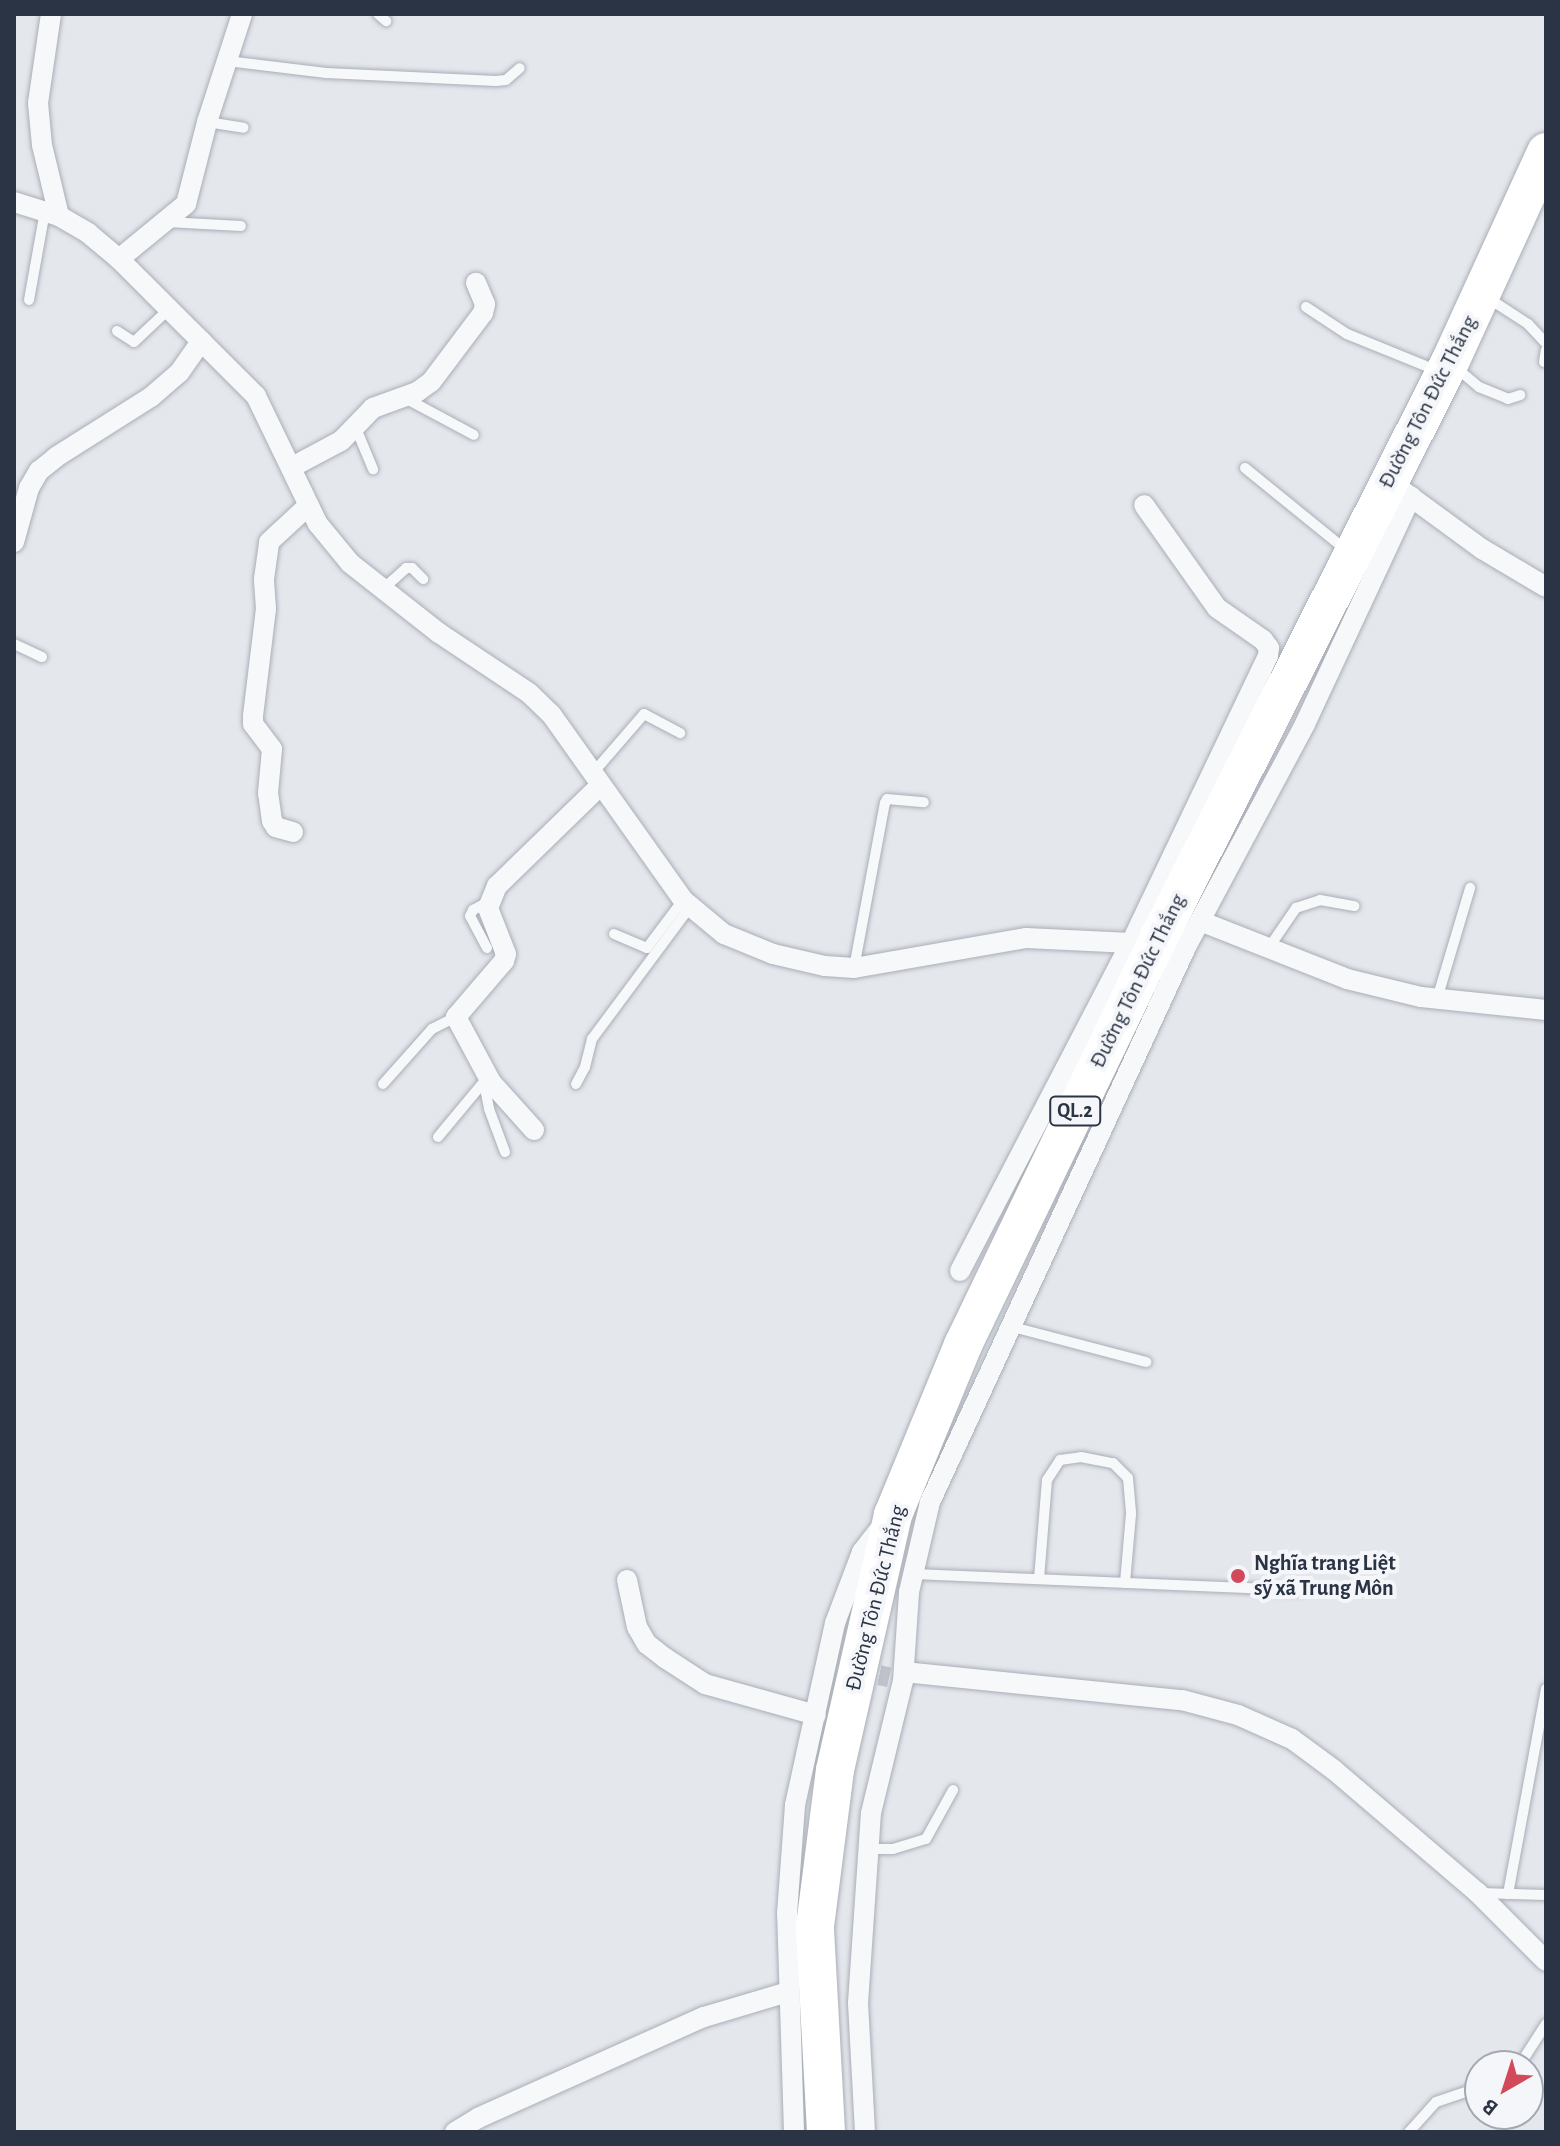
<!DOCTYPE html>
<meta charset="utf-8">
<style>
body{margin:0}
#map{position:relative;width:1560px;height:2146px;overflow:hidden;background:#e4e7ec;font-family:"Alegreya Sans",sans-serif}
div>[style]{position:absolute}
.street-tunnel>*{height:20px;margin-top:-10px;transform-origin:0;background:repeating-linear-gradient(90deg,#bfc3cb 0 20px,transparent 0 30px)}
.roads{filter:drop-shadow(0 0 2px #a9aeb7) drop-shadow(0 0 2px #a9aeb7)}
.lane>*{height:10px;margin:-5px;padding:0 5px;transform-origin:5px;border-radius:5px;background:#f7f8fa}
.street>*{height:20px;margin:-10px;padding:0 10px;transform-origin:10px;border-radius:10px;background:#f7f8fa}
.highway>*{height:38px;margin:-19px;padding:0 19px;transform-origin:19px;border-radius:19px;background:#fff}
.dots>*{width:22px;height:22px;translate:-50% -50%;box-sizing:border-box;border:4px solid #f4f6f9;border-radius:50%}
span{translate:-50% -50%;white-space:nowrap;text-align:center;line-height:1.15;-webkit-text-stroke:8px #f4f6f9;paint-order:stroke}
.shield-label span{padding:2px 6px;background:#f4f6f9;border:2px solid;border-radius:6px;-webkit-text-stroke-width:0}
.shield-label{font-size:20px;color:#2b3445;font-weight:700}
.street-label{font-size:22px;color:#2b3445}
.poi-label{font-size:22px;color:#2b3445;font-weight:700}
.left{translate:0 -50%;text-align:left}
.frame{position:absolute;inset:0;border:16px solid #2b3445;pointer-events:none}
.north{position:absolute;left:1464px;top:2050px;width:80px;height:80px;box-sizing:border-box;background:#f4f6f9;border:2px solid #a4a8b1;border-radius:50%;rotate:219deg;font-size:22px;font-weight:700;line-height:32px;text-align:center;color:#2b3445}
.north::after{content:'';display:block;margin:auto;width:28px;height:36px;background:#d1495b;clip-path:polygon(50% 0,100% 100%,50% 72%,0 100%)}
</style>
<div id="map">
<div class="street-tunnel">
<i style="left:850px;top:1669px;width:40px;rotate:12deg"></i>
</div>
<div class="roads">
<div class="lane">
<i style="left:378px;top:14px;width:11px;rotate:41deg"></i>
<i style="left:227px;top:61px;width:100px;rotate:6.9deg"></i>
<i style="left:326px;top:73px;width:170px;rotate:2.7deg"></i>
<i style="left:496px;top:81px;width:10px;rotate:-6deg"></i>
<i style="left:506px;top:80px;width:18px;rotate:-41deg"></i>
<i style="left:207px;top:122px;width:37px;rotate:9deg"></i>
<i style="left:167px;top:222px;width:74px;rotate:3.1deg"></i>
<i style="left:1488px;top:298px;width:48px;rotate:33deg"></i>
<i style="left:1528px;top:324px;width:26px;rotate:47deg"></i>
<i style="left:29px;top:300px;width:90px;rotate:-79.8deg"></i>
<i style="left:1306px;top:307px;width:49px;rotate:33.4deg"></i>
<i style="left:1347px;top:334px;width:98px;rotate:22.1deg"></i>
<i style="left:117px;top:331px;width:20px;rotate:33deg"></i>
<i style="left:134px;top:342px;width:48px;rotate:-43.3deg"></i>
<i style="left:1544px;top:362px;width:12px;rotate:-81deg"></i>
<i style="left:1454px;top:366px;width:33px;rotate:40deg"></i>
<i style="left:1479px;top:387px;width:31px;rotate:22deg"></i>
<i style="left:1508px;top:399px;width:13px;rotate:-18deg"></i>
<i style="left:405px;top:398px;width:78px;rotate:28.2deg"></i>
<i style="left:355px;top:426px;width:47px;rotate:67.3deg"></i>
<i style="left:1245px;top:468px;width:130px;rotate:39.1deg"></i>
<i style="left:383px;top:589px;width:31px;rotate:-42deg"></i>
<i style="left:406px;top:568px;width:6px"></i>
<i style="left:412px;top:568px;width:16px;rotate:45deg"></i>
<i style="left:14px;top:644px;width:31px;rotate:25deg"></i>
<i style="left:593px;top:773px;width:78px;rotate:-49.2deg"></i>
<i style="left:644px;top:714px;width:41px;rotate:27.8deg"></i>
<i style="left:614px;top:934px;width:36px;rotate:23deg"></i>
<i style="left:647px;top:948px;width:60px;rotate:-53.1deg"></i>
<i style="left:487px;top:948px;width:36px;rotate:-118deg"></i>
<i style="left:470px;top:916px;width:7px;rotate:-63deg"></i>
<i style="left:473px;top:910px;width:17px;rotate:-28deg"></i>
<i style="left:1268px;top:949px;width:50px;rotate:-55.7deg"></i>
<i style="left:1296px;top:908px;width:25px;rotate:-18deg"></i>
<i style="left:1320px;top:900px;width:35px;rotate:10deg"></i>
<i style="left:854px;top:968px;width:168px;rotate:-79.4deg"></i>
<i style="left:885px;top:803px;width:4px;rotate:-63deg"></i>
<i style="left:887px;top:799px;width:37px;rotate:5deg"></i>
<i style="left:1437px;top:999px;width:116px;rotate:-73.4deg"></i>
<i style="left:491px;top:1082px;width:12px;rotate:114deg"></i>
<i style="left:486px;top:1093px;width:16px;rotate:79deg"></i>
<i style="left:489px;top:1109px;width:46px;rotate:69.6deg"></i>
<i style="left:383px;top:1084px;width:74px;rotate:-48.3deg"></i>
<i style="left:432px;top:1029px;width:27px;rotate:-27deg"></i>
<i style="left:576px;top:1084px;width:19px;rotate:-62deg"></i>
<i style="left:585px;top:1067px;width:29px;rotate:-76deg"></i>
<i style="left:592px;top:1039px;width:164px;rotate:-53.4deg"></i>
<i style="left:438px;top:1137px;width:78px;rotate:-50.2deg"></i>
<i style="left:1009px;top:1326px;width:142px;rotate:14.7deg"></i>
<i style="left:913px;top:1574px;width:388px;rotate:2.4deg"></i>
<i style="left:1039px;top:1579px;width:99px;rotate:-85.4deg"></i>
<i style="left:1047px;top:1480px;width:24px;rotate:-57deg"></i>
<i style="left:1060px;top:1460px;width:21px;rotate:-8deg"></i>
<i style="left:1081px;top:1457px;width:33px;rotate:11deg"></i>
<i style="left:1113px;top:1463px;width:21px;rotate:45deg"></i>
<i style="left:1128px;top:1478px;width:36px;rotate:85deg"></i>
<i style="left:1131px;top:1514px;width:69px;rotate:95deg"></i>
<i style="left:868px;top:1849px;width:25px"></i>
<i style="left:893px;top:1849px;width:34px;rotate:-17deg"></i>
<i style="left:926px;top:1839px;width:56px;rotate:-61.1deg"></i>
<i style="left:1480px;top:1893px;width:66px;rotate:1.7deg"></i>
<i style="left:1508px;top:1894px;width:209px;rotate:-79.5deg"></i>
<i style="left:1519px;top:2066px;width:50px;rotate:-57.3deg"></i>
<i style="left:1409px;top:2132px;width:40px;rotate:-48deg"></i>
<i style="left:1436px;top:2102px;width:46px;rotate:-18.8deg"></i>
</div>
<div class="street">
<i style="left:51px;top:14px;width:90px;rotate:98.3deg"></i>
<i style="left:38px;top:103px;width:42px;rotate:84.6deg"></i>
<i style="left:42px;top:145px;width:73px;rotate:76.5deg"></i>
<i style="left:14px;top:202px;width:47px;rotate:17.3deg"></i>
<i style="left:59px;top:216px;width:34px;rotate:30deg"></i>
<i style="left:88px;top:233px;width:40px;rotate:40deg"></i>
<i style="left:119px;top:259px;width:194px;rotate:45deg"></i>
<i style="left:256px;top:396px;width:142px;rotate:64.2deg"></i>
<i style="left:318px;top:524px;width:50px;rotate:50.6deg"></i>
<i style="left:350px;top:563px;width:113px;rotate:38.2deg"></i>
<i style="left:439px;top:633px;width:108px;rotate:33.7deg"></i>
<i style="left:529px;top:693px;width:30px;rotate:44deg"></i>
<i style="left:551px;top:714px;width:228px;rotate:54.6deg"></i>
<i style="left:683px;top:900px;width:53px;rotate:39.7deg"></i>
<i style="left:724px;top:934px;width:53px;rotate:22.2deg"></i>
<i style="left:773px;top:954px;width:53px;rotate:13deg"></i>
<i style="left:825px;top:966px;width:29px;rotate:4deg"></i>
<i style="left:854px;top:968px;width:175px;rotate:-9.9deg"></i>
<i style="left:1026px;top:938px;width:105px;rotate:2.7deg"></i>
<i style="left:119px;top:259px;width:87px;rotate:-39.4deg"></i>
<i style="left:186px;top:204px;width:85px;rotate:-75.6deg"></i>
<i style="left:207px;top:122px;width:114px;rotate:-72deg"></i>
<i style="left:292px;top:467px;width:55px;rotate:-28deg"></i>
<i style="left:341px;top:441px;width:46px;rotate:-45.9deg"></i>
<i style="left:373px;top:408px;width:47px;rotate:-20deg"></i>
<i style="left:417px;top:392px;width:17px;rotate:-36deg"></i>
<i style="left:431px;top:382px;width:86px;rotate:-53deg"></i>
<i style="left:483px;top:313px;width:9px;rotate:-77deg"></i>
<i style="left:485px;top:304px;width:23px;rotate:-113deg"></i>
<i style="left:1400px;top:489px;width:102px;rotate:36.2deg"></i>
<i style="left:1482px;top:549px;width:74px;rotate:30.7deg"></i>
<i style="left:14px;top:542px;width:56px;rotate:-74.5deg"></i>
<i style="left:29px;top:488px;width:20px;rotate:-60deg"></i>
<i style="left:39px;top:471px;width:22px;rotate:-39deg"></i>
<i style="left:56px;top:457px;width:112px;rotate:-32.3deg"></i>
<i style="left:151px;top:397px;width:37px;rotate:-41deg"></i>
<i style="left:179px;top:373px;width:39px;rotate:-55deg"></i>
<i style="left:293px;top:832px;width:18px;rotate:-164deg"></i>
<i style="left:276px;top:827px;width:7px;rotate:-124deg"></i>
<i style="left:272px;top:821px;width:28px;rotate:-98deg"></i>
<i style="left:268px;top:793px;width:44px;rotate:-84.8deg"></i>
<i style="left:272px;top:749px;width:31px;rotate:-127deg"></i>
<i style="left:253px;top:724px;width:8px;rotate:-90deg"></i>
<i style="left:253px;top:716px;width:108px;rotate:-83.1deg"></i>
<i style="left:266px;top:609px;width:30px;rotate:-94deg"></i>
<i style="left:264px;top:579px;width:37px;rotate:-82deg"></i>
<i style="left:269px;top:542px;width:54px;rotate:-42.8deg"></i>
<i style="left:1200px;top:921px;width:158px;rotate:21.5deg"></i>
<i style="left:1347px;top:979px;width:76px;rotate:13.7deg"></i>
<i style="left:1421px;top:997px;width:126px;rotate:5.9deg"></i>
<i style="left:534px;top:1130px;width:64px;rotate:-131.9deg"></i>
<i style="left:491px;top:1082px;width:74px;rotate:-118.3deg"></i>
<i style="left:456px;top:1017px;width:74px;rotate:-49.4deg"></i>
<i style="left:504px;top:961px;width:7px;rotate:-74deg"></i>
<i style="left:506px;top:954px;width:49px;rotate:-111.4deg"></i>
<i style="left:488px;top:908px;width:24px;rotate:-68deg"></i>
<i style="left:497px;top:886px;width:145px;rotate:-44.2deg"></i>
<i style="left:960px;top:1271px;width:370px;rotate:-62.5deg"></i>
<i style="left:1131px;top:943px;width:318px;rotate:-64.5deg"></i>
<i style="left:1268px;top:656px;width:8px;rotate:-83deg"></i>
<i style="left:1269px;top:648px;width:10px;rotate:-127deg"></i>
<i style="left:1263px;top:640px;width:56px;rotate:-145.2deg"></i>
<i style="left:1217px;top:608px;width:126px;rotate:-125.3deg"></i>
<i style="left:627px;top:1580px;width:48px;rotate:78deg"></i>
<i style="left:637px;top:1627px;width:20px;rotate:60deg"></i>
<i style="left:647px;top:1644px;width:23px;rotate:38deg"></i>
<i style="left:665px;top:1658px;width:48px;rotate:33deg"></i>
<i style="left:705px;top:1684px;width:115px;rotate:15.6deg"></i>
<i style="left:904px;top:1672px;width:279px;rotate:5.8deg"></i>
<i style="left:1182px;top:1700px;width:58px;rotate:15deg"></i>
<i style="left:1238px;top:1715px;width:59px;rotate:24deg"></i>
<i style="left:1292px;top:1739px;width:52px;rotate:36.4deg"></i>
<i style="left:1334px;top:1770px;width:189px;rotate:40.5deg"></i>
<i style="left:1478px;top:1893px;width:96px;rotate:45deg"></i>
<i style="left:455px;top:2132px;width:27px;rotate:-31deg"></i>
<i style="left:478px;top:2118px;width:248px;rotate:-24.1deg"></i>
<i style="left:704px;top:2017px;width:88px;rotate:-16.6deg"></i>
<i style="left:794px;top:2132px;width:218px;rotate:-91.8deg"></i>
<i style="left:787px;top:1914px;width:109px;rotate:-85.8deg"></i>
<i style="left:795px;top:1805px;width:186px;rotate:-77.6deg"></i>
<i style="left:835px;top:1623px;width:76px;rotate:-69.2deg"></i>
<i style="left:862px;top:1552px;width:34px;rotate:-52deg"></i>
<i style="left:865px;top:2132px;width:129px;rotate:-93.1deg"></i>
<i style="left:858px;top:2003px;width:190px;rotate:-86.1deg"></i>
<i style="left:871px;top:1813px;width:136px;rotate:-76.4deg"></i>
<i style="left:903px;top:1681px;width:89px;rotate:-86.1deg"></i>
<i style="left:909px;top:1592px;width:92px;rotate:-76.9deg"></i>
<i style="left:930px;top:1502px;width:611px;rotate:-65.24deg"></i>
<i style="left:1186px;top:947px;width:253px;rotate:-61.9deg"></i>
<i style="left:1305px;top:724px;width:251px;rotate:-65deg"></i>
</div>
<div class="highway">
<i style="left:826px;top:2132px;width:206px;rotate:-93.1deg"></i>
<i style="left:815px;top:1926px;width:157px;rotate:-82.7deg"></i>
<i style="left:835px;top:1770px;width:262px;rotate:-77.2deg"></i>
<i style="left:893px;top:1515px;width:184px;rotate:-67.6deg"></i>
<i style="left:963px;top:1345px;width:455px;rotate:-64.3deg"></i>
<i style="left:1160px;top:935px;width:642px;rotate:-63.16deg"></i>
<i style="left:1450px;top:362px;width:231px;rotate:-65.4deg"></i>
</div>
</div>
<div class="dots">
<i style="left:1238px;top:1576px;background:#d1495b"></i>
</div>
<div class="shield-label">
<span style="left:1075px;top:1111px">QL.2</span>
</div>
<div class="street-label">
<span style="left:1428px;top:402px;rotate:-63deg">Đường Tôn Đức Thắng</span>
<span style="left:1138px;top:981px;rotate:-64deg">Đường Tôn Đức Thắng</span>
<span style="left:876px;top:1598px;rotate:-76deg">Đường Tôn Đức Thắng</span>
</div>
<div class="poi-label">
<span class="left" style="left:1254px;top:1576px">Nghĩa trang Liệt<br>sỹ xã Trung Môn</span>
</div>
<div class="frame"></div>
<div class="north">B</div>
</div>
